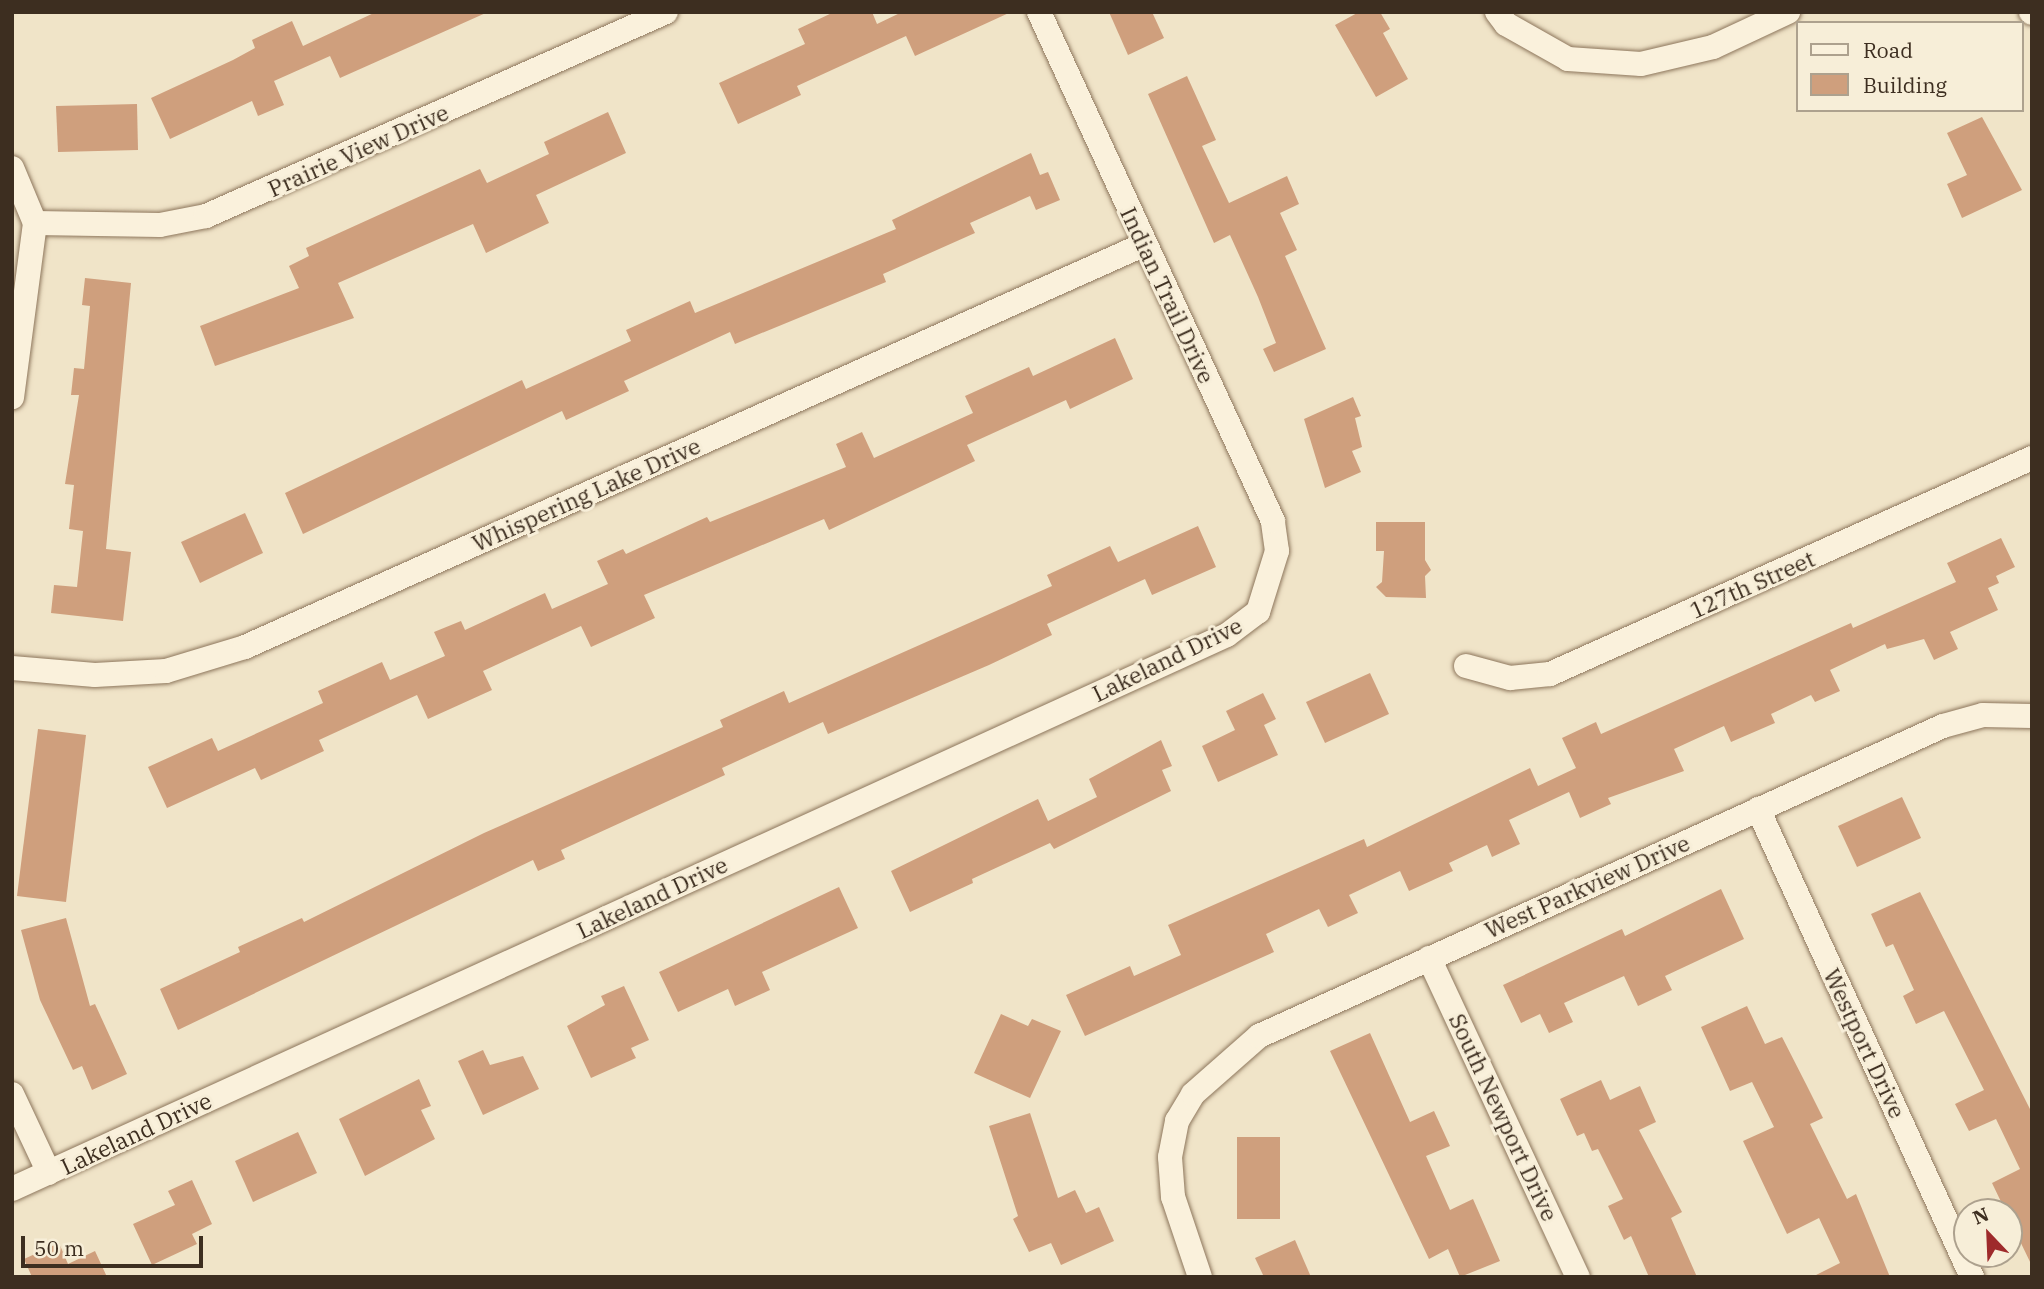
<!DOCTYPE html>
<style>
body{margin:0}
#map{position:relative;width:2044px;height:1289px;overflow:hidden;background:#f0e4c8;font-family:"IBM Plex Serif",serif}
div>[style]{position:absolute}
.building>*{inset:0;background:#cf9f7d}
.roads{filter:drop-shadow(0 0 2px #8d765c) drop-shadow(0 0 2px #8d765c)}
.street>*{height:24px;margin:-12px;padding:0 12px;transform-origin:12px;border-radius:12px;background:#faf1dc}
span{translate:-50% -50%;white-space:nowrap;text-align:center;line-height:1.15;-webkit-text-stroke:6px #f7eed8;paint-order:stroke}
.street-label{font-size:23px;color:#3d2e20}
.frame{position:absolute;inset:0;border:14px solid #3d2e20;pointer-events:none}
.legend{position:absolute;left:1796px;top:21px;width:228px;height:91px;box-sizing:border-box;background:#f7eed8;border:2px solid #ada18e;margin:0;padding:9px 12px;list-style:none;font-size:21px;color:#3d2e20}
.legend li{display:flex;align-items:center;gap:14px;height:35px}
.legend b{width:35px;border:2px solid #ada18e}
.north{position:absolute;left:1953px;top:1198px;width:70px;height:70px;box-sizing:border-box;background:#f7eed8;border:2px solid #ada18e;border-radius:50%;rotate:337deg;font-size:19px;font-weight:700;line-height:28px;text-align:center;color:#3d2e20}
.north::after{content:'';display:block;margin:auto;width:24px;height:32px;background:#9e2a2b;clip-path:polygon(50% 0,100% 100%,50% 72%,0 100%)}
.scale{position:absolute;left:21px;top:1236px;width:182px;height:32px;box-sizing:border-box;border:4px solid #3d2e20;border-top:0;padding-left:9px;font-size:21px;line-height:24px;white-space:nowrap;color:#3d2e20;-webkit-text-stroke:5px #f7eed8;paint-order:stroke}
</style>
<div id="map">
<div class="building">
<i style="clip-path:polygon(376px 12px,488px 12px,340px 78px,330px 56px,274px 81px,284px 105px,258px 116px,252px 101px,170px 139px,151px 98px,233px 60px,255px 48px,252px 40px,292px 21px,303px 46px)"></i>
<i style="clip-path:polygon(834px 12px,872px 12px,877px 24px,902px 12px,1011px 12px,915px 56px,906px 36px,797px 86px,801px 95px,738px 124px,719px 83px,805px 44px,798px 29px)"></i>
<i style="clip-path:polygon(1109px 12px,1152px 12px,1164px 38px,1128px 55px)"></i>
<i style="clip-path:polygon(1359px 12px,1380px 12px,1390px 29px,1383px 33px,1408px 79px,1376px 97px,1335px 25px)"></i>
<i style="clip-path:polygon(1187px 76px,1216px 140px,1202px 146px,1229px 203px,1287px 176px,1299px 204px,1280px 213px,1297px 250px,1285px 256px,1326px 349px,1274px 372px,1263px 349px,1276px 343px,1258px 297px,1230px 235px,1214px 243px,1148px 94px)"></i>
<i style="clip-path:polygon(137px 104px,138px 150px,58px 152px,56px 106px)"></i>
<i style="clip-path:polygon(608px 112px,626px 153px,536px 195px,549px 223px,486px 253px,473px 224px,338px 283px,354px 318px,215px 366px,200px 326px,299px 288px,289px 266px,309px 256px,306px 248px,480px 169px,487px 183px,549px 154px,544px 142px)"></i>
<i style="clip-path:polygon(1982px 117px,2022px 190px,1962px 218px,1947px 184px,1967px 175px,1947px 133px)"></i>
<i style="clip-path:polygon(1031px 153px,1040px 175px,1048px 172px,1060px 200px,1036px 210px,1030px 196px,970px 223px,975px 233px,883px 274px,886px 282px,735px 344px,730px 332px,624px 381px,629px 391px,566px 420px,562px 411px,303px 534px,285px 493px,522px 380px,526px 389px,631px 341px,626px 330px,690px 301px,695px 313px,896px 229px,892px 220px)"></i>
<i style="clip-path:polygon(85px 278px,131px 283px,106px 549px,131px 552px,123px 621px,51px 613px,54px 585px,77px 587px,83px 531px,69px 529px,74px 485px,65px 484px,79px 395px,71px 395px,74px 368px,84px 369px,90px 306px,82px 305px)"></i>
<i style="clip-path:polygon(1115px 338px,1133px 379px,1070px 409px,1066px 400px,967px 445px,975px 461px,829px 530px,824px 519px,644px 595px,655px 618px,591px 647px,581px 626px,483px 671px,492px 690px,428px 719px,417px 695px,319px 740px,324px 751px,261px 780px,255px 768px,167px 808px,148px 767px,212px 738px,218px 751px,323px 703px,318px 691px,382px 662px,390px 680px,445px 656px,434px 632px,461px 621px,465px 630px,545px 593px,552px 609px,608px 584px,597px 561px,623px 549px,626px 554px,707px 517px,710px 522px,846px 467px,836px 444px,862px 432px,874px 458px,973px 413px,965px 396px,1029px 367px,1033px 376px)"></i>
<i style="clip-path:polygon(1353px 397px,1361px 416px,1355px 418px,1362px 447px,1352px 451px,1361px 472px,1325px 488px,1304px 419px)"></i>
<i style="clip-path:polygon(245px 513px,263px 553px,200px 583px,181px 542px)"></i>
<i style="clip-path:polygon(1376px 522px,1425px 522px,1425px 560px,1431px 570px,1425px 576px,1426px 598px,1386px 597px,1376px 587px,1382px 582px,1384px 551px,1376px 551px)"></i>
<i style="clip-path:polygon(1198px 526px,1216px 567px,1152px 595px,1145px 579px,1047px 624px,1052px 635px,989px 665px,828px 734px,823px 722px,722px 768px,725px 775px,561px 850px,565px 859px,538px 871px,533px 860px,178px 1030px,160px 989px,240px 952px,238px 947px,302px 918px,304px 922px,484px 833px,723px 727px,720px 720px,784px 691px,789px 703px,1052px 586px,1047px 575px,1110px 546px,1118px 562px)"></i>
<i style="clip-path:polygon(2001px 538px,2015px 567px,1996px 576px,1999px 583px,1988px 588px,1998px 610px,1950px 632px,1958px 649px,1934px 660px,1924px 639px,1887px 649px,1885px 644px,1830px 670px,1840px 691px,1815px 702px,1811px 695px,1771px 714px,1775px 723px,1731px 742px,1724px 726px,1674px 749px,1684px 771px,1608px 798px,1611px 804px,1580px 818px,1569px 792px,1509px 820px,1520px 844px,1492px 857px,1487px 845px,1449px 863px,1453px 871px,1409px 891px,1400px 871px,1349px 895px,1358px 913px,1328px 927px,1319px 909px,1266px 934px,1274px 952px,1085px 1036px,1066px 995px,1130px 966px,1134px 976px,1181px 955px,1168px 925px,1364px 839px,1367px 847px,1530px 768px,1538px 786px,1576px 768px,1562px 738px,1596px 722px,1601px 734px,1851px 623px,1853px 628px,1956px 582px,1947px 563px)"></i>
<i style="clip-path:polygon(1370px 673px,1389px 714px,1325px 743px,1306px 702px)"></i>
<i style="clip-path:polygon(1263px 693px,1276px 719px,1264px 725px,1278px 755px,1218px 782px,1202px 746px,1235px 730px,1226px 711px)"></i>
<i style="clip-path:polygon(38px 729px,86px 735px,66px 902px,17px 896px)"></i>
<i style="clip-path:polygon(1161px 740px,1172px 766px,1162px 770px,1171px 791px,1054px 849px,1050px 843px,972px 879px,973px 883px,910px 912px,891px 871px,1038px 799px,1048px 821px,1097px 797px,1089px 779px)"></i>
<i style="clip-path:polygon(1902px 797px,1921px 838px,1857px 867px,1838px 826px)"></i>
<i style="clip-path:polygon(839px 887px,858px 928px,762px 972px,770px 990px,735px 1006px,728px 989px,678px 1012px,659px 972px)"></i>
<i style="clip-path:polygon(1721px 889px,1744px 939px,1665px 976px,1672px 990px,1638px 1006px,1624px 976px,1564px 1003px,1573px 1022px,1549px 1033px,1540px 1014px,1521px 1023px,1503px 985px,1622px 929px,1625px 936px)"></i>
<i style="clip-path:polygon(1920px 892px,2032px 1113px,2032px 1266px,1992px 1183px,2020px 1169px,1996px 1119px,1969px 1131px,1955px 1104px,1984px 1090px,1944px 1011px,1916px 1024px,1903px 996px,1914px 990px,1893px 944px,1886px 947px,1871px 914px)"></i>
<i style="clip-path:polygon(66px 918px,90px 1006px,95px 1004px,127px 1074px,92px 1090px,82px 1066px,73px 1070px,40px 1000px,21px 930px)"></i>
<i style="clip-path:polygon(624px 986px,649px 1040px,631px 1048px,636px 1058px,591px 1078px,567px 1026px,605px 1005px,601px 996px)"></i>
<i style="clip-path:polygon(1747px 1006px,1765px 1044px,1782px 1037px,1806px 1084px,1823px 1118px,1810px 1124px,1847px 1199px,1856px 1194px,1890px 1277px,1812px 1277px,1840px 1263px,1819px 1218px,1787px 1234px,1743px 1141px,1774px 1127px,1752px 1082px,1730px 1091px,1701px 1027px)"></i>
<i style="clip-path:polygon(1001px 1014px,1028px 1026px,1032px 1019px,1061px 1031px,1030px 1098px,974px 1073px)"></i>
<i style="clip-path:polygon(1370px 1033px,1410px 1122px,1434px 1111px,1450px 1146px,1426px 1156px,1450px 1210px,1473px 1199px,1500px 1261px,1460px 1277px,1448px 1249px,1429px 1259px,1330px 1051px)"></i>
<i style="clip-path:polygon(483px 1050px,490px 1065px,523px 1056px,539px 1089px,483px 1115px,458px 1061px)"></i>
<i style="clip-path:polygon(419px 1079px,431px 1106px,421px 1110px,435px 1139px,365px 1176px,339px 1119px)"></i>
<i style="clip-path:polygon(1601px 1080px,1610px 1100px,1640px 1086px,1656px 1122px,1639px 1130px,1682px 1212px,1671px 1218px,1697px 1277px,1649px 1277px,1631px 1236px,1624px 1240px,1608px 1206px,1623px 1199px,1598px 1149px,1592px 1151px,1584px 1133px,1577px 1136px,1560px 1099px)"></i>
<i style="clip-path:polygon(1030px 1113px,1058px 1198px,1075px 1190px,1086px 1213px,1099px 1207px,1114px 1241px,1061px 1265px,1051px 1243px,1029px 1252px,1013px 1219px,1018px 1216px,989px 1126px)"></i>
<i style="clip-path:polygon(298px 1132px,317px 1173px,253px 1202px,235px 1161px)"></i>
<i style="clip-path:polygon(1237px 1137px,1280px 1137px,1280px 1219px,1237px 1219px)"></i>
<i style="clip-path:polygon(192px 1180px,212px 1224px,192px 1234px,197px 1244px,152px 1265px,133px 1224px,175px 1205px,168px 1191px)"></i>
<i style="clip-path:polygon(1295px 1240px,1311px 1277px,1264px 1277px,1255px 1258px)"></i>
<i style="clip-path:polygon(59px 1243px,68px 1264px,95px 1251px,107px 1277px,32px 1277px,24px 1259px)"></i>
</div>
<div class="roads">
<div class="street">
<i style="left:1497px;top:12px;width:15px;rotate:53deg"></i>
<i style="left:1506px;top:24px;width:71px;rotate:29.4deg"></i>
<i style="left:1568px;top:59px;width:73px;rotate:3.9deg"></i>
<i style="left:1641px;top:64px;width:74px;rotate:-13.3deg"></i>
<i style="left:1713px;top:47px;width:83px;rotate:-25deg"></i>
<i style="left:2031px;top:12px;width:1px;rotate:45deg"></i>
<i style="left:12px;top:168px;width:60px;rotate:67.3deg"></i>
<i style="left:35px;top:223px;width:176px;rotate:97.5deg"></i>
<i style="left:35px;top:223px;width:125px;rotate:0.9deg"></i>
<i style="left:160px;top:225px;width:47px;rotate:-11.1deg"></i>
<i style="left:206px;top:216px;width:503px;rotate:-23.92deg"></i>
<i style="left:1466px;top:666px;width:46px;rotate:15.3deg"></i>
<i style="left:1510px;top:678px;width:40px;rotate:-5.7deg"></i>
<i style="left:1550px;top:674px;width:528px;rotate:-24.14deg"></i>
<i style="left:12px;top:668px;width:83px;rotate:4.8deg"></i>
<i style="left:95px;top:675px;width:71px;rotate:-3.2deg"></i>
<i style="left:166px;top:671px;width:83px;rotate:-16.9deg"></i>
<i style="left:245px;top:647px;width:984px;rotate:-24.12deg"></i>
<i style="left:1758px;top:809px;width:515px;rotate:65.43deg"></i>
<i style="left:1429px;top:958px;width:352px;rotate:65deg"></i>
<i style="left:12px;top:1094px;width:87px;rotate:64.9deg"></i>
<i style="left:12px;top:1189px;width:1335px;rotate:-24.51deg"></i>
<i style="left:1227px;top:635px;width:39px;rotate:-37deg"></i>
<i style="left:1258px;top:612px;width:64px;rotate:-72.7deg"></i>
<i style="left:1277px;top:551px;width:30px;rotate:-98deg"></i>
<i style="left:1273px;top:521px;width:560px;rotate:-114.69deg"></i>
<i style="left:1200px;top:1277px;width:84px;rotate:-108.6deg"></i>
<i style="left:1173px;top:1197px;width:40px;rotate:-94.3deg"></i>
<i style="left:1170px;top:1157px;width:37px;rotate:-79deg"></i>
<i style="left:1177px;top:1121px;width:31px;rotate:-59deg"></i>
<i style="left:1193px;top:1094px;width:88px;rotate:-41.3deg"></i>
<i style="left:1259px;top:1036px;width:751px;rotate:-24.38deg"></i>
<i style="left:1943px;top:726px;width:41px;rotate:-15.4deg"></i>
<i style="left:1983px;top:715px;width:49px;rotate:1.2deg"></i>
</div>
</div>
<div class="street-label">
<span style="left:358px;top:150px;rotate:-24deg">Prairie View Drive</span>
<span style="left:1168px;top:295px;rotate:65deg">Indian Trail Drive</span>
<span style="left:586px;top:494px;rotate:-24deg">Whispering Lake Drive</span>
<span style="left:1752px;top:584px;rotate:-24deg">127th Street</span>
<span style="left:1167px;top:659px;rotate:-26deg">Lakeland Drive</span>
<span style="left:1587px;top:886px;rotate:-24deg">West Parkview Drive</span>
<span style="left:652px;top:897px;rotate:-25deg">Lakeland Drive</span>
<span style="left:1865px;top:1043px;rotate:65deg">Westport Drive</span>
<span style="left:1504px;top:1117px;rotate:65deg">South Newport Drive</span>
<span style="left:136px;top:1133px;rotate:-25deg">Lakeland Drive</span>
</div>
<div class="frame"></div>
<ul class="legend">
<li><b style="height:9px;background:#faf1dc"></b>Road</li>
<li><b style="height:19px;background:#cf9f7d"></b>Building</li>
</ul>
<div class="north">N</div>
<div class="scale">50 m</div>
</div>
